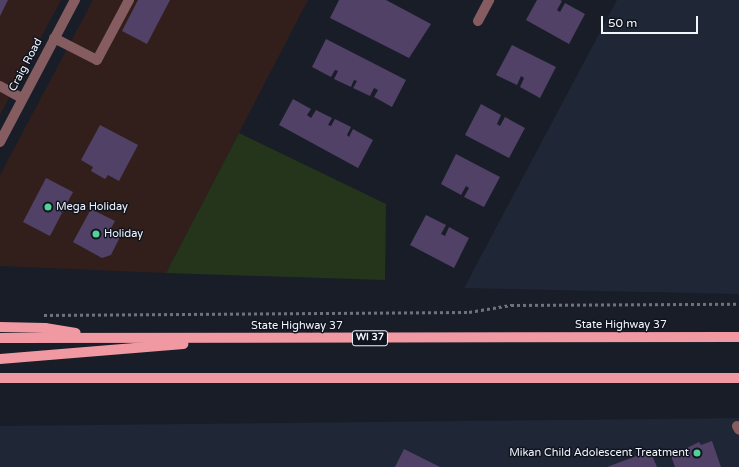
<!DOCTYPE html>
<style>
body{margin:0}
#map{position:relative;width:739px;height:467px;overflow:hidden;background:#181d28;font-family:"Varela Round",sans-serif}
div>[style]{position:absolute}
.commercial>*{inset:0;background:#321f1b}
.built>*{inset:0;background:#1f2636}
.green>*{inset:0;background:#24351b}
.building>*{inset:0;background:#514166}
.path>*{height:2.5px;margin-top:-1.25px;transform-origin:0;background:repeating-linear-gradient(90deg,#6d727b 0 3px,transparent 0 6px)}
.minor>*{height:10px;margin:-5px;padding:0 5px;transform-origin:5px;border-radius:5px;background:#855c60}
.major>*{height:10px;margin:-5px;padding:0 5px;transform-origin:5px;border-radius:5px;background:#f099a3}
.dots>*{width:11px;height:11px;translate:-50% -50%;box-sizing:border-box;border:2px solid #10141e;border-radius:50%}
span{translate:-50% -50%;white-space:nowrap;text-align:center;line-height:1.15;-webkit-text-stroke:3px #10141e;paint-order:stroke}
.shield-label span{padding:1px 3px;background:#10141e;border:1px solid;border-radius:3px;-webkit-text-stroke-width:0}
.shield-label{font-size:10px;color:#f1f5fd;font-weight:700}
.street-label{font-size:11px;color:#f1f5fd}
.poi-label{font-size:11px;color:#f1f5fd}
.left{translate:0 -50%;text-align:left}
.right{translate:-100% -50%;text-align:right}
.scale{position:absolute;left:601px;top:16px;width:97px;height:18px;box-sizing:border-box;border:2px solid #f1f5fd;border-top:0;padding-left:5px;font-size:12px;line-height:14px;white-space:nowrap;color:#f1f5fd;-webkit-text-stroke:3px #10141e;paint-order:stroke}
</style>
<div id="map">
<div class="commercial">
<i style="clip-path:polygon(0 0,61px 0,0 115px)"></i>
<i style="clip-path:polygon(93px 0,308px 0,166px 273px,0 266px,0 175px)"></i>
</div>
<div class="built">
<i style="clip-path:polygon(617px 0,739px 0,739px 294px,464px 288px)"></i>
<i style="clip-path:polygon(739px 418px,739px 467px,0 467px,0 426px)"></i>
</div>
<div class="green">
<i style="clip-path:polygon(239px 133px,386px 204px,385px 280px,166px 273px)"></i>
</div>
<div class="building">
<i style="clip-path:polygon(0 0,8px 0,0 16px)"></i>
<i style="clip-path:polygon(138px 0,170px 0,147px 44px,122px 31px)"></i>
<i style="clip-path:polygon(339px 0,386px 0,431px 24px,409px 58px,330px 18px)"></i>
<i style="clip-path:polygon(537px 0,560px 0,562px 1px,557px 10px,560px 12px,565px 3px,585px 14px,569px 44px,526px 20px)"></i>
<i style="clip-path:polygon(326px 39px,406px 80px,392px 107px,374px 97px,378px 90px,374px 88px,370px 96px,353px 88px,357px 81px,354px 80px,351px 87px,334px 79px,338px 71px,335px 70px,331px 77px,312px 67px)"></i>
<i style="clip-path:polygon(512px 45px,556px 67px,540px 98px,520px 87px,524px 78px,521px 76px,517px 85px,496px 75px)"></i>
<i style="clip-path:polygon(293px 99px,311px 109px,307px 115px,311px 118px,316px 110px,332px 118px,328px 125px,331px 126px,335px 119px,351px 127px,347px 135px,349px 137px,353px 129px,373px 140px,358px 168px,279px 125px)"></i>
<i style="clip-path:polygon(481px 104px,501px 115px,497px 124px,500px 126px,505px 117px,525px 128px,509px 158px,465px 135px)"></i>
<i style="clip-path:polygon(100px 125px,138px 145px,119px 181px,108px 175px,105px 179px,91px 171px,93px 167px,81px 160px)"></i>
<i style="clip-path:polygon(456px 154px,500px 177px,484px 207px,464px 197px,469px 188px,466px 186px,461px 195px,441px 184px)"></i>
<i style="clip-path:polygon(46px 178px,73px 192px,50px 236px,23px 222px)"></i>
<i style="clip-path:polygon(91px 209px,115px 221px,109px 232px,120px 237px,111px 255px,102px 258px,73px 242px)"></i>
<i style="clip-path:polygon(426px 215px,446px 225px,441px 234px,445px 236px,449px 227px,469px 238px,454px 268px,410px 245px)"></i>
<i style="clip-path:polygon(712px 441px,721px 467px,675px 467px,671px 456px,699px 442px,701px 445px)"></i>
<i style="clip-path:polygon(404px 449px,440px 467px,395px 467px)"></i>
<i style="clip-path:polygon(650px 451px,657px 467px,607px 467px)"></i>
</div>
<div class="path">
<i style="left:44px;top:315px;width:425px;rotate:-0.4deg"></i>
<i style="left:469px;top:312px;width:43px;rotate:-9.5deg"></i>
<i style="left:511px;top:305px;width:228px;rotate:-0.3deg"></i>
</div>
<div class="minor">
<i style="left:478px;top:21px;width:24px;rotate:-62deg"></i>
<i style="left:54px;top:38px;width:48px;rotate:27.1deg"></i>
<i style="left:97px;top:60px;width:68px;rotate:-61.9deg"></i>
<i style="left:0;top:86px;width:25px;rotate:29deg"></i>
<i style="left:0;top:142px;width:161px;rotate:-62.2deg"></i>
<i style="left:737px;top:426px;width:4px;rotate:63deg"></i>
</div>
<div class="major">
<i style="left:0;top:327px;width:45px;rotate:1.3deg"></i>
<i style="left:45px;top:328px;width:31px;rotate:9deg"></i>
<i style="left:0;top:338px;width:739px;rotate:-0.08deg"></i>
<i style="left:0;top:359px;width:184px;rotate:-4.7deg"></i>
<i style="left:0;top:378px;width:739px"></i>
</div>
<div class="dots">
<i style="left:48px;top:207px;background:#51d397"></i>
<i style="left:96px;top:234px;background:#51d397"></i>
<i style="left:697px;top:453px;background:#51d397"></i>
</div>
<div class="shield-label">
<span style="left:370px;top:338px">WI 37</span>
</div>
<div class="street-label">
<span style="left:26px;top:65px;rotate:-62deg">Craig Road</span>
<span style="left:621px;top:325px">State Highway 37</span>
<span style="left:297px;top:326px">State Highway 37</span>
</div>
<div class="poi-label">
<span class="left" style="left:56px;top:207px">Mega Holiday</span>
<span class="left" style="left:104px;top:234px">Holiday</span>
<span class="right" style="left:689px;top:453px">Mikan Child Adolescent Treatment</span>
</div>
<div class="scale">50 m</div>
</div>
